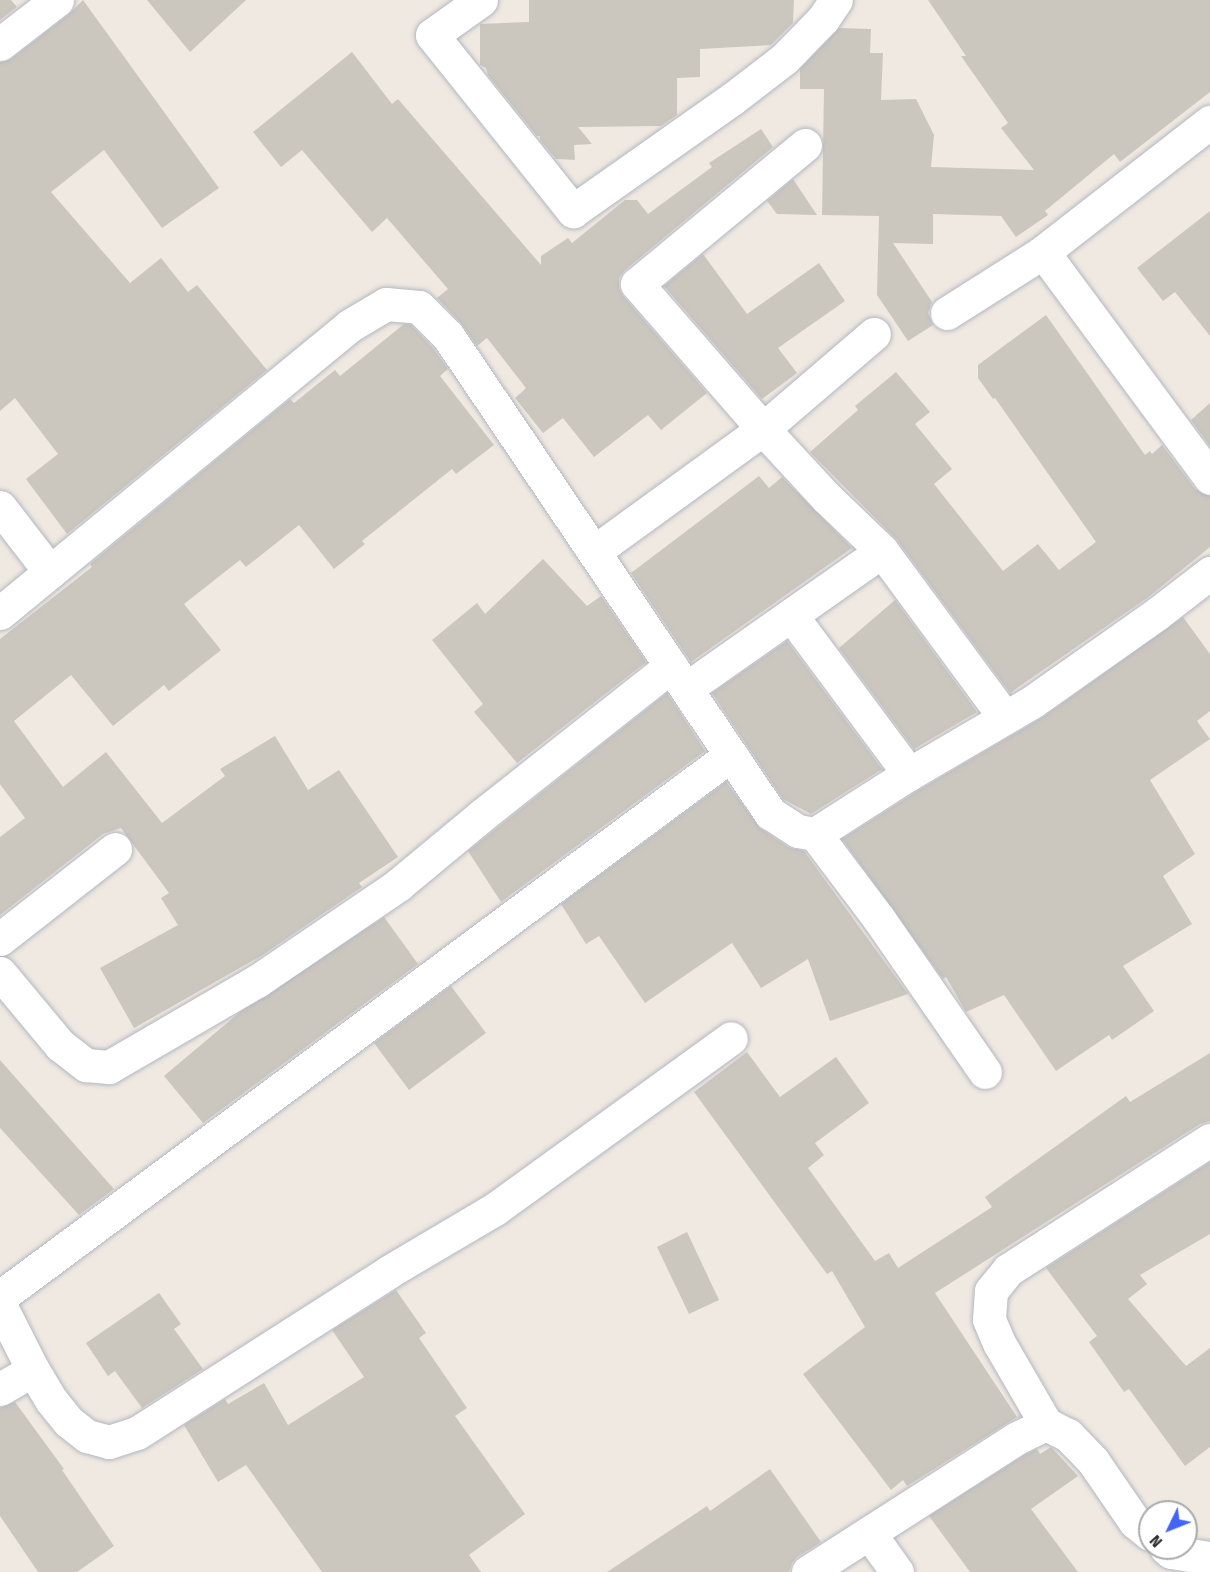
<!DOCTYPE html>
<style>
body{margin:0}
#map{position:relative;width:1210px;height:1572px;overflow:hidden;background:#efe9e1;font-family:"Fira Sans Condensed",sans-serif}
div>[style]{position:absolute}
.building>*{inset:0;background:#cbc7bf}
.roads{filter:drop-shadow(0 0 2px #b4b7c1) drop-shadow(0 0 2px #b4b7c1)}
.minor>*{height:33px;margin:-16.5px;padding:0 16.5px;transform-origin:16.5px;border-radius:16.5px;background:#fff}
span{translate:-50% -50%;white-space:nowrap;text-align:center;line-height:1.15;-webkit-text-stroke:5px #fff;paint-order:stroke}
.north{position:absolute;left:1138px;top:1500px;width:60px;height:60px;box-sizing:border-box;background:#fff;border:2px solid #ababab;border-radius:50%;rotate:227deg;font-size:16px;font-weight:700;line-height:24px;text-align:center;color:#2e2e2e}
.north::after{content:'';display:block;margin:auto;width:21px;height:27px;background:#4264fb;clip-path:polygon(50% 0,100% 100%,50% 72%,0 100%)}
</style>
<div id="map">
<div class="building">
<i style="clip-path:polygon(0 0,11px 0,17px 7px,0 20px)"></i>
<i style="clip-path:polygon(83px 0,219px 188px,162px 228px,104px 150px,51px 192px,130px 283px,161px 258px,188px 292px,197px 285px,267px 370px,67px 534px,26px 479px,58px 454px,15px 398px,0 411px,0 62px,11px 59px,68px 15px)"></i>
<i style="clip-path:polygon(147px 0,246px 0,190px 52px)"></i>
<i style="clip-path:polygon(529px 0,794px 0,793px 23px,771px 45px,700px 49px,700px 77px,677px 78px,677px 115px,661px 126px,578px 127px,592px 144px,574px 145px,575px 160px,556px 159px,540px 140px,540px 136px,537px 136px,488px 75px,486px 68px,480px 65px,480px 24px,529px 22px)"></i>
<i style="clip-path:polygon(928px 0,1210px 0,1210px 92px,1120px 162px,1114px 154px,1045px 211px,1048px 215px,1016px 237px,1001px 216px,933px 214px,933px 244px,893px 243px,932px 302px,928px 313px,933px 325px,908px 341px,877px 295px,879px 216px,822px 215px,824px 89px,800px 89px,800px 69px,839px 28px,871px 29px,870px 53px,883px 53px,881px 100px,916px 99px,934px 135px,931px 167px,1034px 170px,1001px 128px,1008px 123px,961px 56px,966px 56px)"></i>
<i style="clip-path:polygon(352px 52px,392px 104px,398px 99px,541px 265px,541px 256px,568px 238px,572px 243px,625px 200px,637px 200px,648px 214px,712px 167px,709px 163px,761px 129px,773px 147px,625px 270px,619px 278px,619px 288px,623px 296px,707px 393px,661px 430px,648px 415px,594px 457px,563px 418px,543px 433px,515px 398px,526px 388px,487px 338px,477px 346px,461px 323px,437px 298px,448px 289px,387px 218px,372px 232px,302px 150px,281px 167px,253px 132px)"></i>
<i style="clip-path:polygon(793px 179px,817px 215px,777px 214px,767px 201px)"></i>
<i style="clip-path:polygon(1210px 211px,1210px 336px,1175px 292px,1163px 301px,1137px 268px)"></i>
<i style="clip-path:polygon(703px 254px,747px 314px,819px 263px,845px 301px,778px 348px,797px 373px,762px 399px,664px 286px)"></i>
<i style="clip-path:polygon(1046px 315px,1145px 455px,1150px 451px,1152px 454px,1162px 445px,1195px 489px,1210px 496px,1210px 547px,1147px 598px,1010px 693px,897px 540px,810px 452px,858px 410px,855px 406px,896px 372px,930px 412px,915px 424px,952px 469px,934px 484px,1003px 571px,1038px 544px,1059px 570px,1096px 542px,995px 398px,993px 399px,978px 378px,978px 365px)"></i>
<i style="clip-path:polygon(404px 324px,411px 325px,433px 348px,448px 369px,440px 376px,494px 445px,456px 474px,452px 469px,362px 541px,365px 544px,334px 569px,299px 525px,246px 567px,240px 560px,184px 604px,221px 650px,169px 691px,164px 685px,113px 726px,71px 675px,14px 721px,63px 787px,106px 752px,162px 823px,225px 776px,220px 769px,275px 736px,308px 790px,339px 770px,398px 857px,359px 883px,362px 887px,261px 956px,134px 1028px,100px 968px,178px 925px,161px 898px,169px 893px,121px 828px,103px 834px,0 915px,0 837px,25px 818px,0 784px,0 639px,92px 567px,90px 564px,290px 399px,294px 403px,335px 370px,340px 376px)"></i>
<i style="clip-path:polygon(1210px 403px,1210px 446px,1191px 420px)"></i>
<i style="clip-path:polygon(759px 476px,769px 488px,782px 477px,852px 548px,691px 662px,631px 573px)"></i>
<i style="clip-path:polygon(543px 559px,587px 606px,601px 596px,646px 662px,517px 763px,474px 712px,483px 704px,432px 640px,477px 603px,485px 614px)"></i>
<i style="clip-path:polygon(895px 600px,977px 712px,914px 749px,839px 648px)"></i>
<i style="clip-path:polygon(1183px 617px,1210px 654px,1210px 711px,1197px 721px,1210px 739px,1150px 780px,1195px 854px,1163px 876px,1192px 924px,1123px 966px,1154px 1011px,1112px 1040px,1109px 1035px,1056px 1071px,1004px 995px,966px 1012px,946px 977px,943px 979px,842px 839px,919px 790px,1043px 717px)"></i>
<i style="clip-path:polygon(787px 641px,882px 769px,811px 814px,783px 799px,712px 693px)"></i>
<i style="clip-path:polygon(667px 693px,705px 751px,501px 902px,468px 851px)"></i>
<i style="clip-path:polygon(726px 782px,760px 828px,788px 847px,804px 851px,908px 994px,830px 1021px,808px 959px,761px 988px,732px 943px,645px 1003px,599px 936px,586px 944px,561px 904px)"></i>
<i style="clip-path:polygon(384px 917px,418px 964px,203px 1123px,164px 1076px,240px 1012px)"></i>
<i style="clip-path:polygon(451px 986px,486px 1033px,409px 1090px,374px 1043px)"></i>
<i style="clip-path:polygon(747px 1052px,780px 1097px,836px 1057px,869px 1103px,815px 1143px,824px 1155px,808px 1168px,875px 1261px,889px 1253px,898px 1268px,992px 1207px,985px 1197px,1126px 1096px,1130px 1102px,1210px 1053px,1210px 1121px,1200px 1124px,935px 1293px,1017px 1417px,907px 1486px,903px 1480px,891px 1490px,803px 1374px,865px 1327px,832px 1271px,827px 1274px,694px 1092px)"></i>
<i style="clip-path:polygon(0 1060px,114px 1189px,79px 1215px,0 1128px)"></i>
<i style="clip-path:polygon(1210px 1162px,1210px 1234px,1140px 1275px,1147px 1284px,1128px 1299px,1186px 1366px,1210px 1348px,1210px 1447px,1185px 1466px,1129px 1389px,1124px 1392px,1089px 1342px,1097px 1336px,1046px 1268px)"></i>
<i style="clip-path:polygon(687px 1232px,719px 1300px,689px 1314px,657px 1247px)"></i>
<i style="clip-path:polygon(396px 1290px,426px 1333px,419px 1338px,467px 1408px,455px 1416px,525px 1514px,469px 1555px,481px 1572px,322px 1572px,246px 1465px,218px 1482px,184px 1425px,225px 1399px,228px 1404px,264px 1383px,288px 1425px,364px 1377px,332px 1330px)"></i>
<i style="clip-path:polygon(159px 1293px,181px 1324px,174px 1329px,203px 1369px,142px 1408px,115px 1371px,108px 1376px,86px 1343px)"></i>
<i style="clip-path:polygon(15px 1402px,64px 1469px,62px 1470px,114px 1546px,77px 1572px,38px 1572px,0 1516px,0 1408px)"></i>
<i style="clip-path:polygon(1051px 1447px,1078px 1476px,1031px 1509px,1078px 1572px,970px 1572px,929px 1516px,1026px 1454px,1037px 1449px,1040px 1454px)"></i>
<i style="clip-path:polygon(770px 1469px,821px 1542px,797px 1557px,792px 1563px,789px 1572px,607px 1572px,707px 1506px,710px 1511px)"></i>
</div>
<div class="roads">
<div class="minor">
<i style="left:481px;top:0;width:60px;rotate:144.5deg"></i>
<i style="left:432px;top:35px;width:226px;rotate:51.3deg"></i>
<i style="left:573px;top:211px;width:194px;rotate:-35.2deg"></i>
<i style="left:732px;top:99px;width:66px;rotate:-37.6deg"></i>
<i style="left:784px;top:59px;width:56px;rotate:-45.7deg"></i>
<i style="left:823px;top:19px;width:23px;rotate:-56deg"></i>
<i style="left:0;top:44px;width:72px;rotate:-37.7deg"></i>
<i style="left:805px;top:145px;width:218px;rotate:140.4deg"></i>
<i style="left:637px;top:284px;width:192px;rotate:49deg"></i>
<i style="left:763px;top:429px;width:94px;rotate:47.2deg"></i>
<i style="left:827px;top:498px;width:76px;rotate:43.9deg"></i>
<i style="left:882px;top:551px;width:207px;rotate:53.6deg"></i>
<i style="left:1043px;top:252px;width:281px;rotate:53.5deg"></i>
<i style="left:947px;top:313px;width:114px;rotate:-32.4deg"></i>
<i style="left:1043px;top:252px;width:212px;rotate:-37.9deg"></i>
<i style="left:0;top:507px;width:82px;rotate:52.4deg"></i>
<i style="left:595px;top:551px;width:208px;rotate:-36deg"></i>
<i style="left:763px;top:429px;width:146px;rotate:-40.6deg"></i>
<i style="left:0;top:613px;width:452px;rotate:-39.4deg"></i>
<i style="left:349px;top:326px;width:43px;rotate:-30.7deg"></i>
<i style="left:386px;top:304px;width:33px;rotate:5deg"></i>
<i style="left:419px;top:307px;width:41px;rotate:45deg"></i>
<i style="left:448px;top:336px;width:576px;rotate:55.98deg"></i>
<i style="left:770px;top:813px;width:33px;rotate:33deg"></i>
<i style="left:798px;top:831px;width:17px;rotate:10deg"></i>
<i style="left:815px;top:834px;width:112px;rotate:-32.6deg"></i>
<i style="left:909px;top:774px;width:143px;rotate:-30.3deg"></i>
<i style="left:1032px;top:702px;width:154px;rotate:-35.2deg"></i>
<i style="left:1158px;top:613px;width:66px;rotate:-37.6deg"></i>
<i style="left:791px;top:615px;width:198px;rotate:53.4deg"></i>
<i style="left:687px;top:688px;width:238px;rotate:-35.1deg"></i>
<i style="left:815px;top:834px;width:106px;rotate:53deg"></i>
<i style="left:879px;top:919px;width:186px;rotate:55.3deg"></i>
<i style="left:0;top:939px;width:146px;rotate:-38deg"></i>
<i style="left:0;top:973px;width:94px;rotate:50.2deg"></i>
<i style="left:60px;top:1045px;width:33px;rotate:38deg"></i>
<i style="left:86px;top:1065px;width:23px;rotate:5deg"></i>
<i style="left:109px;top:1067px;width:171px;rotate:-30.2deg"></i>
<i style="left:257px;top:981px;width:171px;rotate:-34.2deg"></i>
<i style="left:398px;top:885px;width:108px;rotate:-39.7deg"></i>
<i style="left:481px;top:816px;width:242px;rotate:-38.3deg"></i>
<i style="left:0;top:1297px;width:910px;rotate:-36.56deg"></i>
<i style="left:0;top:1305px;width:73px;rotate:63.1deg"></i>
<i style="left:33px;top:1370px;width:35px;rotate:59deg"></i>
<i style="left:51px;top:1400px;width:28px;rotate:51deg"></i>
<i style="left:69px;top:1422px;width:23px;rotate:38deg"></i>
<i style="left:87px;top:1436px;width:23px;rotate:15deg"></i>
<i style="left:109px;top:1442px;width:29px;rotate:-18deg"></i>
<i style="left:137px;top:1433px;width:300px;rotate:-32.6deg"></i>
<i style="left:390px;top:1271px;width:122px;rotate:-30.6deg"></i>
<i style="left:495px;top:1209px;width:291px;rotate:-35.9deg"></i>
<i style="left:0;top:1389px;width:38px;rotate:-30deg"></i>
<i style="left:1046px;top:1424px;width:94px;rotate:-120.1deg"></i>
<i style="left:999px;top:1343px;width:26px;rotate:-113deg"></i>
<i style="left:989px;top:1319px;width:28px;rotate:-86deg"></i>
<i style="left:991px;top:1291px;width:27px;rotate:-51deg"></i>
<i style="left:1008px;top:1270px;width:240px;rotate:-32.8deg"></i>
<i style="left:869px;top:1533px;width:48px;rotate:54.3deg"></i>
<i style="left:1166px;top:1548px;width:6px;rotate:39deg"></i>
<i style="left:1171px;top:1552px;width:39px;rotate:9deg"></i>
<i style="left:808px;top:1572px;width:248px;rotate:-32.7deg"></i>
<i style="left:1017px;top:1438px;width:32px;rotate:-26deg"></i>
<i style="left:1046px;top:1424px;width:25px;rotate:27deg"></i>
<i style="left:1068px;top:1435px;width:36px;rotate:46deg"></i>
<i style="left:1093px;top:1461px;width:74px;rotate:55.5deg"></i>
<i style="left:1135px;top:1522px;width:19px;rotate:39deg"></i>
</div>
</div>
<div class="north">N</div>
</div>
